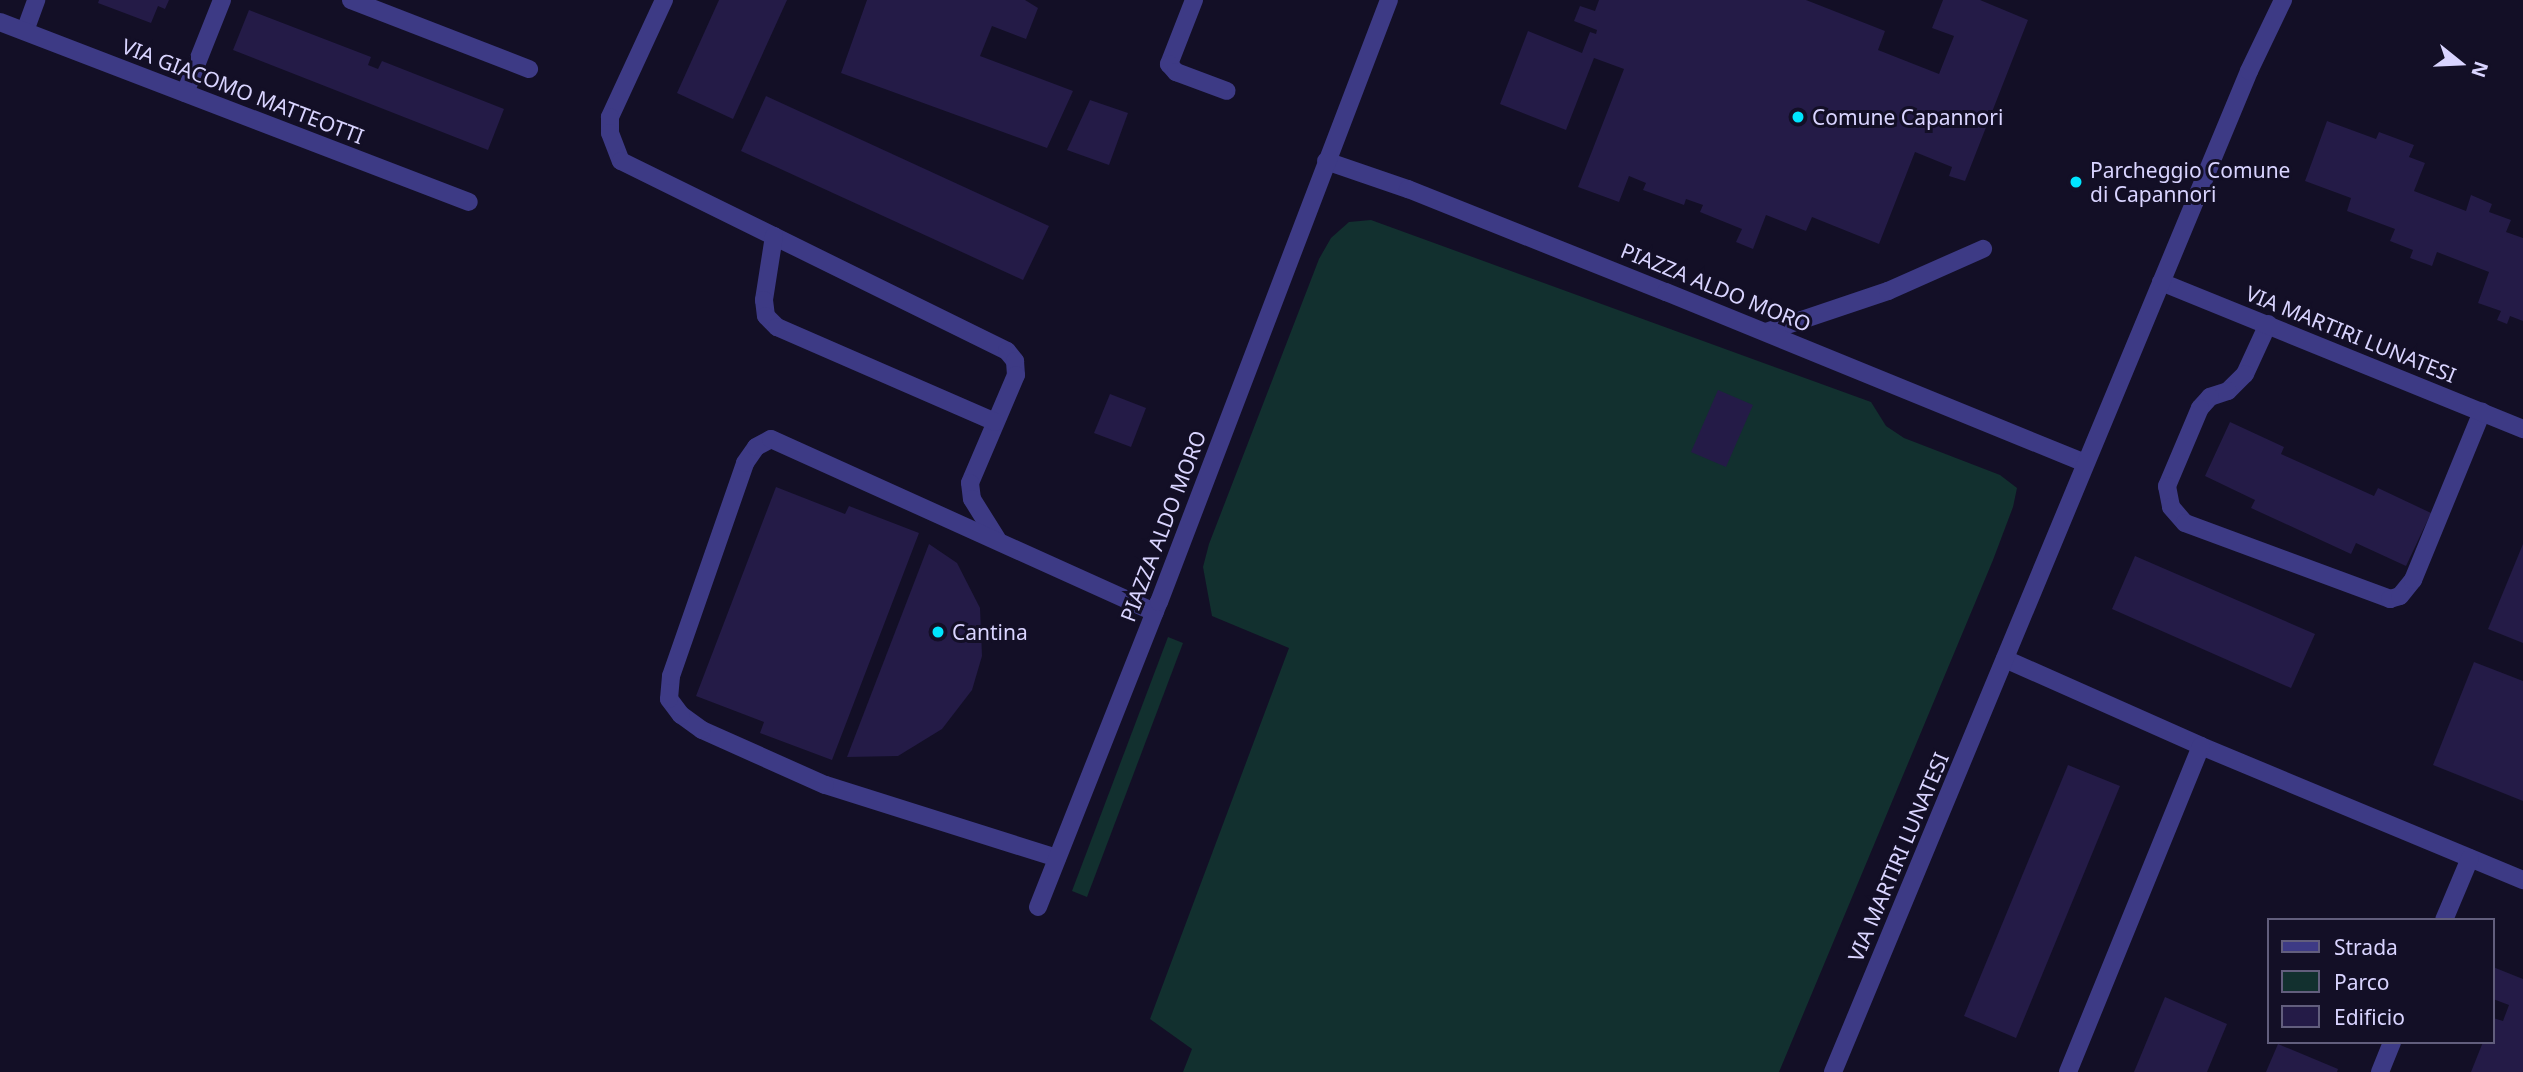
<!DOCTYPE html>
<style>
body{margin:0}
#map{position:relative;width:2523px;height:1072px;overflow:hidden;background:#130f26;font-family:"Noto Sans",sans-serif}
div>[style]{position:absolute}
.green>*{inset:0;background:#12302f}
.building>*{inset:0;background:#241b47}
.service>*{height:18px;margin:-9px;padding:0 9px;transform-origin:9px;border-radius:9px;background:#3d3a85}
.minor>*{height:18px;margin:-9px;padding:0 9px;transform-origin:9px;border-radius:9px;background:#3d3a85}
.dots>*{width:19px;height:19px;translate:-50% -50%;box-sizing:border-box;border:4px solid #130f26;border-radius:50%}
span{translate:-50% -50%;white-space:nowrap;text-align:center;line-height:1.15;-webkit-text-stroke:6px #130f26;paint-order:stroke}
.street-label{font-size:21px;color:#d9d4ff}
.poi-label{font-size:21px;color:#d9d4ff}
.left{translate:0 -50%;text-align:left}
.legend{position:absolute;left:2267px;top:918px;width:228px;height:126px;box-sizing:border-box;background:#130f26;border:2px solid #625e7d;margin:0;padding:9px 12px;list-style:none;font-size:21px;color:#d9d4ff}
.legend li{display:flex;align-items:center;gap:14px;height:35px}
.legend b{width:35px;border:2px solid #625e7d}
.north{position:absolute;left:2425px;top:28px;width:70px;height:70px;-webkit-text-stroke:5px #130f26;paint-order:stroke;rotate:108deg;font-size:19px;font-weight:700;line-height:28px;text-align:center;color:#d9d4ff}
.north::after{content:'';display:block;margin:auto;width:24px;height:32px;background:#d9d4ff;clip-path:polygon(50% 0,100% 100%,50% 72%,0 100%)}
</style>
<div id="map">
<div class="green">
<i style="clip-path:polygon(1371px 220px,1871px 402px,1886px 426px,1904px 438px,2000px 475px,2017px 488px,2013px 507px,1993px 560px,1779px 1072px,1183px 1072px,1192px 1049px,1150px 1019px,1289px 648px,1212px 616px,1203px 567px,1209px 544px,1319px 259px,1331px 238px,1349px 222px)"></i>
<i style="clip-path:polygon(1168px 637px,1183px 643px,1087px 897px,1072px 891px)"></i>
</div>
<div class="building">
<i style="clip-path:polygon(99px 0,169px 0,165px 9px,158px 6px,151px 23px,98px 3px)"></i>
<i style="clip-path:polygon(719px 0,787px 0,733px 119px,677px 93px)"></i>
<i style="clip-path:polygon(867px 0,1025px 0,1038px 8px,1026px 39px,992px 26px,980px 56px,1073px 91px,1047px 148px,841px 73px)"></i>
<i style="clip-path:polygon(1599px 0,1806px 0,1885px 31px,1878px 50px,1939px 74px,1954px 36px,1932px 28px,1943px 0,1980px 0,2028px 20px,1965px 181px,1949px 176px,1952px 167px,1915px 152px,1879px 244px,1812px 217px,1806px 231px,1766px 215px,1753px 249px,1736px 242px,1742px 229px,1700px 212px,1703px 205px,1686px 199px,1684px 205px,1643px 190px,1646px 183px,1629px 176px,1619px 202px,1578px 187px,1624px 69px,1594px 58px,1566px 130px,1500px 104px,1528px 31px,1582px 53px,1590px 32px,1596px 34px,1597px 30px,1574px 21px,1580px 6px,1595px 11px)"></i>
<i style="clip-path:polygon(249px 10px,371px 57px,368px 65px,378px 69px,382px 61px,504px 109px,488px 150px,233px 50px)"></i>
<i style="clip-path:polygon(766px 96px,1049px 226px,1023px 280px,741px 151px)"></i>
<i style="clip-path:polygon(1090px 100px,1128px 113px,1109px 165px,1067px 150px)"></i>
<i style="clip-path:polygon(2327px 121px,2376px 139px,2379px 132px,2414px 145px,2409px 157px,2425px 163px,2414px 191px,2466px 211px,2471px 195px,2492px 204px,2489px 212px,2511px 220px,2506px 232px,2523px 238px,2523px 321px,2510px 316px,2507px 324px,2497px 320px,2501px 311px,2478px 303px,2489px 272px,2437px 252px,2432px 266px,2410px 258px,2413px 250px,2390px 241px,2395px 229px,2347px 211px,2351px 198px,2305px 181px)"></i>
<i style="clip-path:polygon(1718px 390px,1753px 405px,1726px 467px,1691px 452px)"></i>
<i style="clip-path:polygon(1110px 394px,1146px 408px,1131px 447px,1094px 433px)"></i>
<i style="clip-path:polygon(2230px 422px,2284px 447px,2281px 454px,2374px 496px,2378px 488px,2431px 513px,2406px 566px,2356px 543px,2351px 554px,2251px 508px,2255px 500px,2205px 476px)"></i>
<i style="clip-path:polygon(776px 487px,845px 514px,849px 506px,919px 533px,832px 760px,760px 733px,764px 722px,696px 696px)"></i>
<i style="clip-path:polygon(929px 544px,957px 563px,980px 608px,982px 656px,972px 690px,942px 729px,898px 756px,847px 757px)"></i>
<i style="clip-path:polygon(2523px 544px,2523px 643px,2488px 629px)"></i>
<i style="clip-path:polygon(2135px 556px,2315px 634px,2291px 688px,2112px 609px)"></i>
<i style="clip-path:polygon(2474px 662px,2523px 681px,2523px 801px,2433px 765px)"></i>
<i style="clip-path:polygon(2068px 765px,2120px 786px,2016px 1038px,1964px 1016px)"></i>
<i style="clip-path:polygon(2493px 967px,2523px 979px,2523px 1072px,2471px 1072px,2483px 1042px,2493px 1042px,2493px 1018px,2503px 1021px,2509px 1005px,2493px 999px)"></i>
<i style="clip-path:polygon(2165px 997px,2227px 1024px,2207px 1072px,2134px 1072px)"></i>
<i style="clip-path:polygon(2278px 1044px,2338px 1069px,2337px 1072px,2266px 1072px)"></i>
</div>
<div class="service">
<i style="left:351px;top:0;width:191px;rotate:21.2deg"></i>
<i style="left:664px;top:0;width:129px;rotate:114.8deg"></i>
<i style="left:610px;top:117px;width:16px;rotate:90deg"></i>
<i style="left:610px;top:133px;width:30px;rotate:69deg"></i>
<i style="left:621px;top:161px;width:430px;rotate:26.2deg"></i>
<i style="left:1007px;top:351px;width:13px;rotate:51deg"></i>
<i style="left:1015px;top:361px;width:14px;rotate:86deg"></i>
<i style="left:1016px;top:375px;width:117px;rotate:113.1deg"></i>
<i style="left:970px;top:483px;width:16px;rotate:83deg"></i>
<i style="left:972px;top:499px;width:47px;rotate:58deg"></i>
<i style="left:1194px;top:0;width:69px;rotate:111.3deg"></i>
<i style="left:1169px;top:64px;width:11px;rotate:49deg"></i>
<i style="left:1176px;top:72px;width:54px;rotate:20.4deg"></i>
<i style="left:25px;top:31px;width:33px;rotate:-70deg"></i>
<i style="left:185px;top:93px;width:100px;rotate:-68.3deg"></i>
<i style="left:774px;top:236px;width:65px;rotate:98.9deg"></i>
<i style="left:764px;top:300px;width:16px;rotate:83deg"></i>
<i style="left:766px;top:316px;width:16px;rotate:45deg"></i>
<i style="left:777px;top:327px;width:238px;rotate:23.5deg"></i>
<i style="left:2268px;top:324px;width:55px;rotate:114.7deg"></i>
<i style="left:2245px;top:374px;width:24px;rotate:135deg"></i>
<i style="left:2228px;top:391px;width:19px;rotate:162deg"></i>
<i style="left:2210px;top:397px;width:15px;rotate:132deg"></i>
<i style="left:2200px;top:408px;width:85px;rotate:112.9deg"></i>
<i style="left:2167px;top:486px;width:21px;rotate:79deg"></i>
<i style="left:2171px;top:507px;width:21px;rotate:49deg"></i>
<i style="left:2185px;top:523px;width:219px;rotate:20.3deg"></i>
<i style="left:2390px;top:599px;width:10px;rotate:-17deg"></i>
<i style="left:2400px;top:596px;width:21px;rotate:-51deg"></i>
<i style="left:2413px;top:580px;width:182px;rotate:-67.7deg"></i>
<i style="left:1766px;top:332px;width:129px;rotate:-18.6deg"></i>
<i style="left:1888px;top:291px;width:104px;rotate:-23.9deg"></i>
<i style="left:1057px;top:858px;width:243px;rotate:-162.5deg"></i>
<i style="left:825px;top:785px;width:135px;rotate:-155.9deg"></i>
<i style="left:702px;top:730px;width:26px;rotate:-144deg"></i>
<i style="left:681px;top:715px;width:20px;rotate:-127deg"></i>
<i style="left:669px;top:699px;width:23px;rotate:-85deg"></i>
<i style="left:671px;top:676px;width:225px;rotate:-70.8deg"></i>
<i style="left:745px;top:463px;width:19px;rotate:-55deg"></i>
<i style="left:756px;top:447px;width:17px;rotate:-28deg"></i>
<i style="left:771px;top:439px;width:421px;rotate:24.3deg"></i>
</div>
<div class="minor">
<i style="left:0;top:22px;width:502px;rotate:21deg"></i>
<i style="left:1326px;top:161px;width:87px;rotate:18.9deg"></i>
<i style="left:1408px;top:189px;width:278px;rotate:21.8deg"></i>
<i style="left:1666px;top:292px;width:453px;rotate:22.2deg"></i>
<i style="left:2161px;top:282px;width:391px;rotate:22.1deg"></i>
<i style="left:2005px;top:659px;width:214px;rotate:23.9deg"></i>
<i style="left:2201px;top:746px;width:349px;rotate:22.6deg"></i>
<i style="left:1038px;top:907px;width:328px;rotate:-68.4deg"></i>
<i style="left:1159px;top:602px;width:644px;rotate:-69.09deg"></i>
<i style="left:2444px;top:920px;width:67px;rotate:-67.2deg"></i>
<i style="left:1833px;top:1072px;width:1084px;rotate:-67.43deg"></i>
<i style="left:2249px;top:71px;width:79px;rotate:-64.4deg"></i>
<i style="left:2068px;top:1072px;width:352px;rotate:-67.8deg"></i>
<i style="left:2380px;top:1072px;width:32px;rotate:-68deg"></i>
</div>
<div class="dots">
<i style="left:1798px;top:117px;background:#00e5ff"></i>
<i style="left:2076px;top:182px;background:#00e5ff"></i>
<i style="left:938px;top:632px;background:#00e5ff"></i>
</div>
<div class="street-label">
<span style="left:243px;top:91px;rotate:21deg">VIA GIACOMO MATTEOTTI</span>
<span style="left:1716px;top:287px;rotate:22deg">PIAZZA ALDO MORO</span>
<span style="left:2351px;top:334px;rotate:22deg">VIA MARTIRI LUNATESI</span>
<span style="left:1163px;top:526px;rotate:-69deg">PIAZZA ALDO MORO</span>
<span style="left:1898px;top:857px;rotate:-67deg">VIA MARTIRI LUNATESI</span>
</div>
<div class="poi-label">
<span class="left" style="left:1812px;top:117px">Comune Capannori</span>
<span class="left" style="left:2090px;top:182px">Parcheggio Comune<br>di Capannori</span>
<span class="left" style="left:952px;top:632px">Cantina</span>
</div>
<ul class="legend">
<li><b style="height:9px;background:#3d3a85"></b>Strada</li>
<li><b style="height:19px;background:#12302f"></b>Parco</li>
<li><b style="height:19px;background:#241b47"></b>Edificio</li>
</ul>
<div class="north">N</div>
</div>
